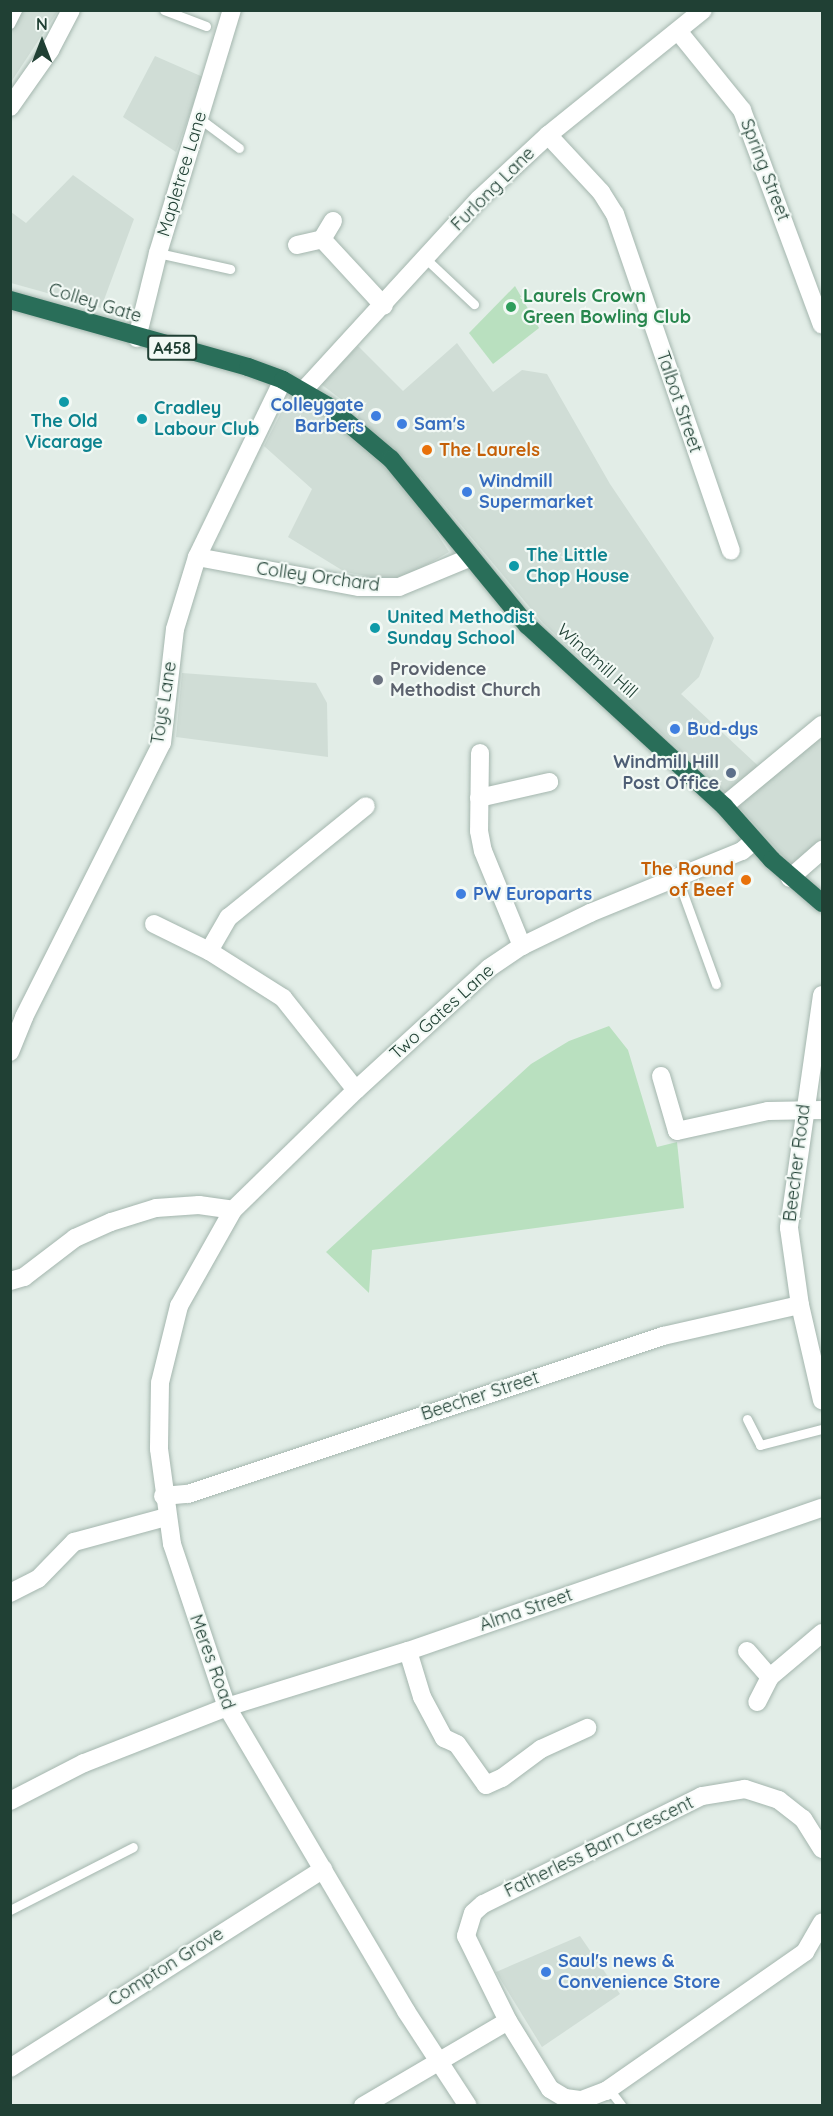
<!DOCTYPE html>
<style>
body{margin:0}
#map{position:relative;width:833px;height:2116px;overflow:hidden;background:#e2ede7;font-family:Quicksand,sans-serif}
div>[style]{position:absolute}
.built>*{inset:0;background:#d0ddd6}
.green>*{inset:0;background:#b9e0bf}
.roads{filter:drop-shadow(0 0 2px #a4b6ae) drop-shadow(0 0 2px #a4b6ae)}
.lane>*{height:9px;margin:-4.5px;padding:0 4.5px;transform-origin:4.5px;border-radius:4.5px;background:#fff}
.street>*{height:18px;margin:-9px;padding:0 9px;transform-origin:9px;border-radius:9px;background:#fff}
.secondary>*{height:18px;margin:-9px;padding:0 9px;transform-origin:9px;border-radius:9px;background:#fff}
.highway>*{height:18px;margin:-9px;padding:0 9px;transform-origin:9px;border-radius:9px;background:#296e59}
.dots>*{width:16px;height:16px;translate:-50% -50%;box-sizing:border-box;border:3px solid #f2f9f5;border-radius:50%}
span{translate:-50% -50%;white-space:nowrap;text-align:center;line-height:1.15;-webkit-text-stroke:4.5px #f2f9f5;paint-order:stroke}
.shield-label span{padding:2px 4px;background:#f2f9f5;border:2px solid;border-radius:4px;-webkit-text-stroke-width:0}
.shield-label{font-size:16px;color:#204034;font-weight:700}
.street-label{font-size:18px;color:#204034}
.leisure-label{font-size:18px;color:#27864d;font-weight:700}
.left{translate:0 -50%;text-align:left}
.shop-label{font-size:18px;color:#366cbe;font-weight:700}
.right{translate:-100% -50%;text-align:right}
.culture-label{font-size:18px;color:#0d838f;font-weight:700}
.food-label{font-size:18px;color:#c56008;font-weight:700}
.worship-label{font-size:18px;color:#5b616d;font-weight:700}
.service-label{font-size:18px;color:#4e5e75;font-weight:700}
.frame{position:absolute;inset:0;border:12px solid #204034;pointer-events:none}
.north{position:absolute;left:12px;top:12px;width:60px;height:60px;-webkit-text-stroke:4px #f2f9f5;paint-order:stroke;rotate:0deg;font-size:16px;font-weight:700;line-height:24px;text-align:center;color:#204034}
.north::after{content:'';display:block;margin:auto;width:21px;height:27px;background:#204034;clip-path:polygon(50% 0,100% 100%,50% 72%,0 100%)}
</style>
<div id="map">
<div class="built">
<i style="clip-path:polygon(11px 11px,58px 11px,11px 82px)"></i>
<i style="clip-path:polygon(155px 56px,203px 77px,176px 152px,123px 117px)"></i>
<i style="clip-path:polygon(73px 175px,134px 219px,101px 308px,11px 283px,11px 212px,26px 223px)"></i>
<i style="clip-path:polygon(457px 343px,493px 392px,522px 370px,547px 374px,610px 484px,714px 638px,699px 677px,681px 694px,768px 775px,822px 732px,822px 845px,795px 869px,726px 793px,543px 623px,420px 476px,414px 498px,449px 552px,397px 582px,345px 572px,288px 537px,312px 489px,264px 446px,292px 391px,351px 433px,359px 413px,321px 384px,358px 346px,403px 391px)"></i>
<i style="clip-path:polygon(182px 673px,316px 683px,327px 703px,328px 757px,176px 737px)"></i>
<i style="clip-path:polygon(580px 1936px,620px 1994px,542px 2047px,496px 1972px)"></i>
</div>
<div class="green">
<i style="clip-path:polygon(515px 286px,539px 328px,493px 364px,469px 333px)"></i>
<i style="clip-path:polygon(609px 1026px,628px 1050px,657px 1147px,677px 1142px,684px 1208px,372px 1250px,369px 1293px,326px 1252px,531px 1064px,569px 1041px)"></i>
</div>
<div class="roads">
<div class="lane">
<i style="left:164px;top:10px;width:45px;rotate:20.9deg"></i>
<i style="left:10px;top:24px;width:16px;rotate:-63deg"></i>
<i style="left:199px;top:118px;width:50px;rotate:36.9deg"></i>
<i style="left:158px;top:253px;width:74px;rotate:12.5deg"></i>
<i style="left:426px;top:259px;width:66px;rotate:43.2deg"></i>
<i style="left:677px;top:877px;width:114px;rotate:70deg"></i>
<i style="left:747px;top:1419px;width:29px;rotate:63deg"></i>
<i style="left:760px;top:1445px;width:64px;rotate:-14.5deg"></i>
<i style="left:10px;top:1910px;width:138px;rotate:-27.1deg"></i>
<i style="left:609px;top:2089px;width:21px;rotate:53deg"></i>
</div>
<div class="street">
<i style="left:678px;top:31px;width:102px;rotate:51deg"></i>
<i style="left:742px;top:110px;width:229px;rotate:69.6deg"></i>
<i style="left:548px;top:135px;width:78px;rotate:47.1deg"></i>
<i style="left:601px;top:192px;width:26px;rotate:58deg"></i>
<i style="left:615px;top:214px;width:356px;rotate:71deg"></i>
<i style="left:333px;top:221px;width:21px;rotate:121deg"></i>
<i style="left:322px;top:239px;width:91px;rotate:47.2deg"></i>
<i style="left:297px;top:245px;width:26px;rotate:-13deg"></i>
<i style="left:137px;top:338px;width:88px;rotate:-76.1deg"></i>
<i style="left:158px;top:253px;width:254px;rotate:-73.1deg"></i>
<i style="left:197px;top:557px;width:165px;rotate:10.5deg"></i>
<i style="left:359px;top:587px;width:40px"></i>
<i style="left:399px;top:587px;width:76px;rotate:-22.5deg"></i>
<i style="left:480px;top:753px;width:78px;rotate:90.7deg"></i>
<i style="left:479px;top:831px;width:20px;rotate:79deg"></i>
<i style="left:483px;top:851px;width:103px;rotate:67.7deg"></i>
<i style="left:479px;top:798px;width:72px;rotate:-12.9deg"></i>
<i style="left:724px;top:806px;width:127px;rotate:-39.6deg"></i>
<i style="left:790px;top:878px;width:43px;rotate:-41.2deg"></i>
<i style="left:154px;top:924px;width:61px;rotate:26.1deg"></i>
<i style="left:209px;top:951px;width:88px;rotate:32.4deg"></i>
<i style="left:283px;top:998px;width:117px;rotate:51.6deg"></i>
<i style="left:209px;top:951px;width:39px;rotate:-60deg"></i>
<i style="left:229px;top:917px;width:176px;rotate:-39deg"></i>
<i style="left:661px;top:1076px;width:57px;rotate:73.8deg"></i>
<i style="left:677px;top:1131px;width:93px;rotate:-12.4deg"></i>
<i style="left:768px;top:1111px;width:54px;rotate:-1.1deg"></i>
<i style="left:233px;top:1210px;width:110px;rotate:119.4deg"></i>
<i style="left:179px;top:1306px;width:79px;rotate:103.9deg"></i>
<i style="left:160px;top:1383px;width:66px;rotate:90.9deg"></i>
<i style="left:159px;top:1449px;width:96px;rotate:82.2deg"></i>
<i style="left:172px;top:1544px;width:172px;rotate:71.4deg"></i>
<i style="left:227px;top:1707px;width:353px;rotate:59.5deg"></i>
<i style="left:406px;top:2011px;width:113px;rotate:56.9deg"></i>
<i style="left:163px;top:1496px;width:25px;rotate:-5deg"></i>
<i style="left:188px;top:1494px;width:501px;rotate:-18.4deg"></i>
<i style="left:663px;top:1336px;width:140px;rotate:-12.8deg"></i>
<i style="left:10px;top:1593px;width:31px;rotate:-27deg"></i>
<i style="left:38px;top:1579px;width:52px;rotate:-45.8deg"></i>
<i style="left:74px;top:1542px;width:95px;rotate:-15.2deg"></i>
<i style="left:408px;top:1651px;width:48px;rotate:73.1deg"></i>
<i style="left:422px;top:1697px;width:47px;rotate:61.8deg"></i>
<i style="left:444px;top:1738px;width:14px;rotate:25deg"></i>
<i style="left:457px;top:1744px;width:50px;rotate:54.7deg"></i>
<i style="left:486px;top:1785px;width:17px;rotate:-24deg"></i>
<i style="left:502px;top:1778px;width:49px;rotate:-36.6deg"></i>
<i style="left:541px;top:1749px;width:51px;rotate:-24.5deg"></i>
<i style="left:747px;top:1651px;width:35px;rotate:49deg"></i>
<i style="left:770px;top:1677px;width:28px;rotate:117deg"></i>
<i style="left:770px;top:1677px;width:68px;rotate:-40.2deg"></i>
<i style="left:10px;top:1801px;width:83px;rotate:-27.2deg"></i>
<i style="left:84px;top:1763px;width:154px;rotate:-21.4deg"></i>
<i style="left:227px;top:1707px;width:189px;rotate:-17.2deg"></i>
<i style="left:408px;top:1651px;width:438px;rotate:-19.1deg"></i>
<i style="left:822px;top:1849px;width:36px;rotate:-122deg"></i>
<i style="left:803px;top:1819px;width:31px;rotate:-142deg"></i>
<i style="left:779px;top:1800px;width:36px;rotate:-162deg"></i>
<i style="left:745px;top:1789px;width:44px;rotate:170.8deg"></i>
<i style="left:702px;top:1796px;width:244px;rotate:153.7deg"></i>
<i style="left:483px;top:1904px;width:13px;rotate:138deg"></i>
<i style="left:473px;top:1913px;width:24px;rotate:107deg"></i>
<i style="left:466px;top:1936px;width:95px;rotate:63.7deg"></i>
<i style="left:508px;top:2021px;width:80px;rotate:58.3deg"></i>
<i style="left:550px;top:2089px;width:17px;rotate:31deg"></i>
<i style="left:565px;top:2098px;width:17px;rotate:7deg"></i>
<i style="left:582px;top:2100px;width:26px;rotate:-21deg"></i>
<i style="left:606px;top:2091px;width:243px;rotate:-34.9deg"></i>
<i style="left:805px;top:1952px;width:34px;rotate:-60deg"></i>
<i style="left:10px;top:2068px;width:371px;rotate:-32.4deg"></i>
<i style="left:363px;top:2106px;width:168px;rotate:-30.4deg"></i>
</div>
<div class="secondary">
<i style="left:10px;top:107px;width:70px;rotate:-54.9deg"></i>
<i style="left:50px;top:50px;width:45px;rotate:-62.3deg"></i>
<i style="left:303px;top:391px;width:260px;rotate:-47.5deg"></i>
<i style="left:479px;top:199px;width:94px;rotate:-42.8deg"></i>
<i style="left:548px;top:135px;width:199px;rotate:-38.9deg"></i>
<i style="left:822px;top:995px;width:235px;rotate:98.1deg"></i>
<i style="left:789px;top:1228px;width:78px;rotate:81.9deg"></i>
<i style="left:800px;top:1305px;width:98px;rotate:77deg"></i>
<i style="left:10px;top:1052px;width:38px;rotate:-68deg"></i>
<i style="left:24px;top:1017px;width:307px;rotate:-63.3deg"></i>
<i style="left:162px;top:743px;width:115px;rotate:-83.5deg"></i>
<i style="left:175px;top:629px;width:75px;rotate:-73deg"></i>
<i style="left:197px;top:557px;width:197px;rotate:-64.1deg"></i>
<i style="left:10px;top:1281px;width:15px;rotate:-16deg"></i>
<i style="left:24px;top:1277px;width:64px;rotate:-37.4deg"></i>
<i style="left:75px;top:1238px;width:39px;rotate:-24deg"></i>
<i style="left:111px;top:1222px;width:47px;rotate:-17.3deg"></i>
<i style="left:156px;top:1208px;width:43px;rotate:-4deg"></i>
<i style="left:199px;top:1205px;width:34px;rotate:8deg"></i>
<i style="left:233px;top:1210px;width:172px;rotate:-44.3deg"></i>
<i style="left:356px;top:1090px;width:180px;rotate:-42.5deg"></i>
<i style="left:489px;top:968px;width:40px;rotate:-34deg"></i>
<i style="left:522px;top:946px;width:76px;rotate:-25.9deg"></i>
<i style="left:590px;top:913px;width:164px;rotate:-22.2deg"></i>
<i style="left:742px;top:851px;width:16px;rotate:-40deg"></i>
</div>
<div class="highway">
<i style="left:10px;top:300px;width:247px;rotate:15.7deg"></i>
<i style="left:248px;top:367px;width:37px;rotate:20deg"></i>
<i style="left:283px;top:380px;width:52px;rotate:30deg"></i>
<i style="left:328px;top:406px;width:82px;rotate:40.1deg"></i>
<i style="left:391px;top:459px;width:215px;rotate:50.7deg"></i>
<i style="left:527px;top:625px;width:268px;rotate:42.6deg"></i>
<i style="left:724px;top:806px;width:72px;rotate:48.4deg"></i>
<i style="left:772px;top:860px;width:66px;rotate:40.7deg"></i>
</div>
</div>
<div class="dots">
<i style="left:511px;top:307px;background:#2e9e5b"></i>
<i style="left:64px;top:402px;background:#0f9aa8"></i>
<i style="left:376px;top:416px;background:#3f7fe0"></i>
<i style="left:142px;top:419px;background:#0f9aa8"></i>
<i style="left:402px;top:424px;background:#3f7fe0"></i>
<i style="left:427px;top:450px;background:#e8710a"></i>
<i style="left:467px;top:492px;background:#3f7fe0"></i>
<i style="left:514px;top:566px;background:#0f9aa8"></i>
<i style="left:375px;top:628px;background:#0f9aa8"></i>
<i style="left:378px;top:680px;background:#6b7280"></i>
<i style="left:675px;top:729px;background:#3f7fe0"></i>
<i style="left:731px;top:773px;background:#5c6f8a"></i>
<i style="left:746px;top:880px;background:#e8710a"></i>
<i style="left:461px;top:894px;background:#3f7fe0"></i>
<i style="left:546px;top:1972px;background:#3f7fe0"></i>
</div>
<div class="shield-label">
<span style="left:172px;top:348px">A458</span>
</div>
<div class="street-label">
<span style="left:765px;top:170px;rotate:69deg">Spring Street</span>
<span style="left:182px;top:174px;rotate:-73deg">Mapletree Lane</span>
<span style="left:493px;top:189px;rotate:-45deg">Furlong Lane</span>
<span style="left:95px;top:303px;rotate:17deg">Colley Gate</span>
<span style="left:679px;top:402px;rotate:71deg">Talbot Street</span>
<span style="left:318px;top:577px;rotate:8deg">Colley Orchard</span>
<span style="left:597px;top:661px;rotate:42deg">Windmill Hill</span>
<span style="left:164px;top:703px;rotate:-81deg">Toys Lane</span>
<span style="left:442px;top:1012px;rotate:-42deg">Two Gates Lane</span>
<span style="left:797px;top:1163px;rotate:-83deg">Beecher Road</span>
<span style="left:480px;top:1396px;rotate:-18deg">Beecher Street</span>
<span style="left:526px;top:1610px;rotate:-19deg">Alma Street</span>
<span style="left:212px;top:1662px;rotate:70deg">Meres Road</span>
<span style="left:599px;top:1847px;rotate:-26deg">Fatherless Barn Crescent</span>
<span style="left:166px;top:1967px;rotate:-32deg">Compton Grove</span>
</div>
<div class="leisure-label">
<span class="left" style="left:523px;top:307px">Laurels Crown<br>Green Bowling Club</span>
</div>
<div class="shop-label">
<span class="right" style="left:364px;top:416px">Colleygate<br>Barbers</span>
<span class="left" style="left:414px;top:424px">Sam's</span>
<span class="left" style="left:479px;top:492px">Windmill<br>Supermarket</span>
<span class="left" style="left:687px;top:729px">Bud-dys</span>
<span class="left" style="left:473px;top:894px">PW Europarts</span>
<span class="left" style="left:558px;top:1972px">Saul's news &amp;<br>Convenience Store</span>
</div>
<div class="culture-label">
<span class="left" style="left:154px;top:419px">Cradley<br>Labour Club</span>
<span style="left:64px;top:432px">The Old<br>Vicarage</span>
<span class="left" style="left:526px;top:566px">The Little<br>Chop House</span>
<span class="left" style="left:387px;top:628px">United Methodist<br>Sunday School</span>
</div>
<div class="food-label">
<span class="left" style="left:439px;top:450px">The Laurels</span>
<span class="right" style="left:734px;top:880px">The Round<br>of Beef</span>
</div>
<div class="worship-label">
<span class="left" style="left:390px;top:680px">Providence<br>Methodist Church</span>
</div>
<div class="service-label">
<span class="right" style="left:719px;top:773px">Windmill Hill<br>Post Office</span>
</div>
<div class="frame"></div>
<div class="north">N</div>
</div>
